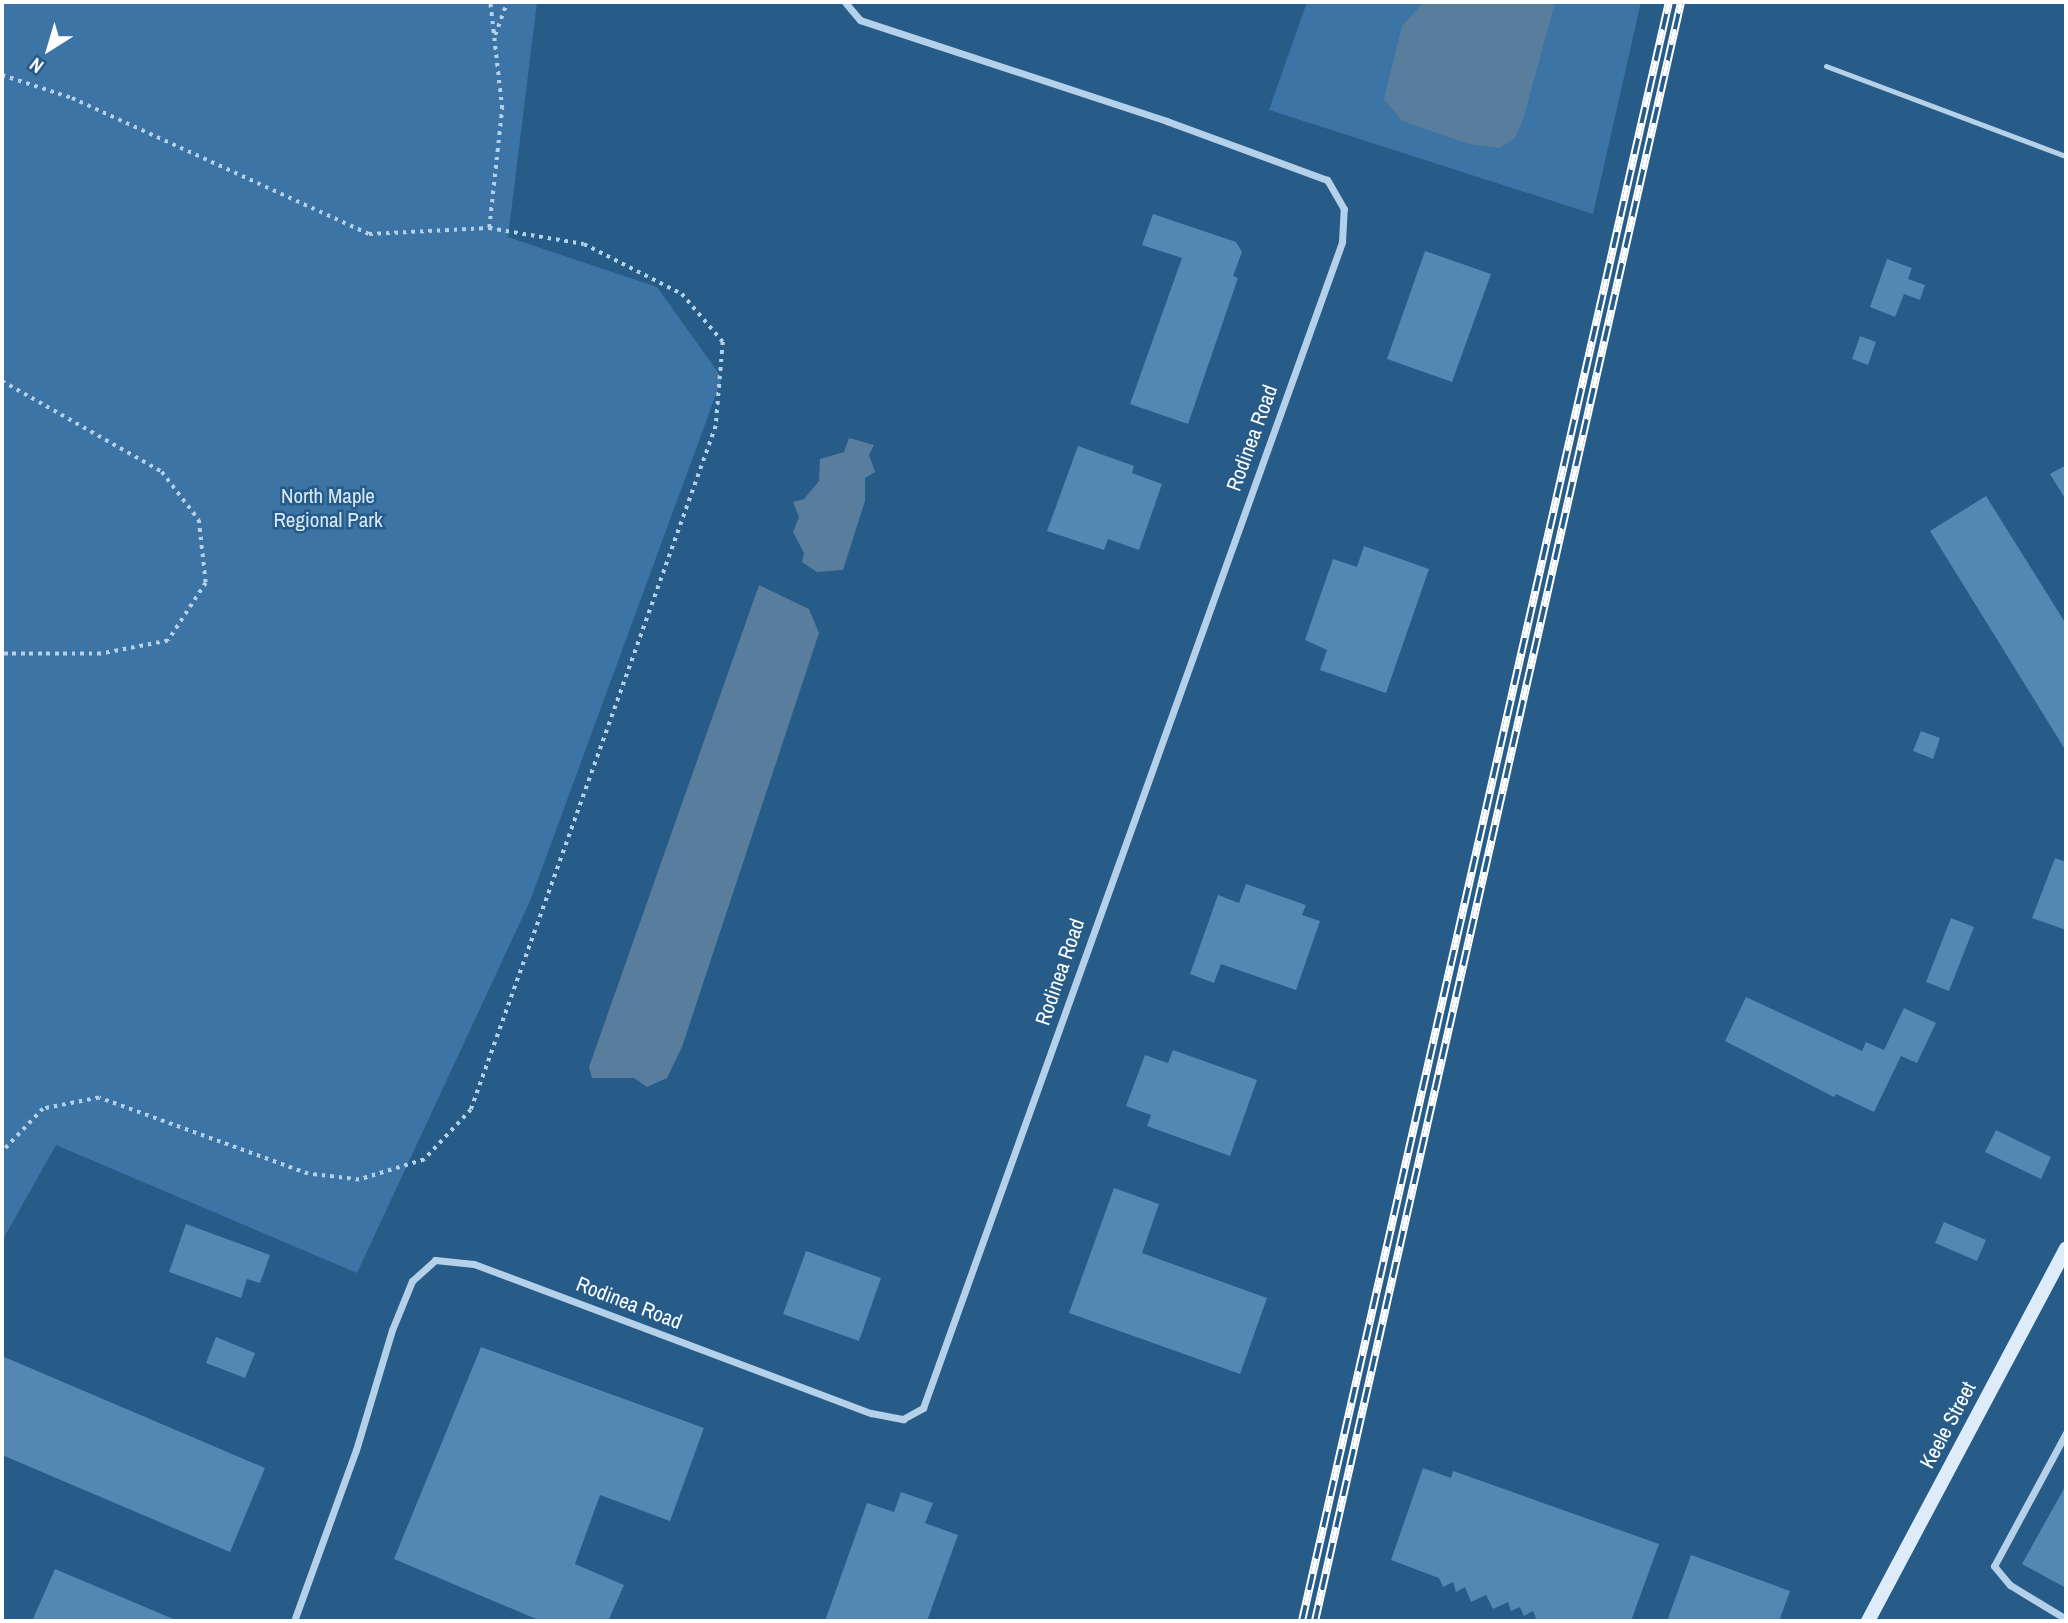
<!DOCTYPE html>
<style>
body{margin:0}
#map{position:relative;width:2068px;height:1623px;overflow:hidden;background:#275b88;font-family:"Archivo Narrow",sans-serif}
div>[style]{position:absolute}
.green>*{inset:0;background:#3c75a5}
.water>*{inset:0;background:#597d9c}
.building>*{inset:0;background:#5487b2}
.path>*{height:3.5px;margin-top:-1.75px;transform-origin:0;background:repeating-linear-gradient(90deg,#b4d1e9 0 3.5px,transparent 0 8.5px)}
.lane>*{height:5px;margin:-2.5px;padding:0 2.5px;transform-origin:2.5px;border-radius:2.5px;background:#b4d1e9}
.street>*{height:7px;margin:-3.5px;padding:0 3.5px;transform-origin:3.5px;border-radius:3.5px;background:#b4d1e9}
.secondary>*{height:14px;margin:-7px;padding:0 7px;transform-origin:7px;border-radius:7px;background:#deebf8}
.rail>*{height:8px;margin-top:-4px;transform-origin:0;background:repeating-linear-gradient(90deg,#275b88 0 16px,#fff 0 32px);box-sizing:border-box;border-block:2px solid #fff}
span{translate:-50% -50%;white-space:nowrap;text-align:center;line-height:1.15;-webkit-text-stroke:5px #275b88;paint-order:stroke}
.street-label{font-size:21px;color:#fff}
.park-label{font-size:21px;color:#d8e9f7}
.frame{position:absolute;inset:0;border:4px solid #fff;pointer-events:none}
.north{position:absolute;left:14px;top:14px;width:70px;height:70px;-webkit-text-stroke:5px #275b88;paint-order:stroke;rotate:217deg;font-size:19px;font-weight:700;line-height:28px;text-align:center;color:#fff}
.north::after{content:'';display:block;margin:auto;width:24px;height:32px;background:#fff;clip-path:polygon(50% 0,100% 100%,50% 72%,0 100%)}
</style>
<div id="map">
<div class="green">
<i style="clip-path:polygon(2px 2px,537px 2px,508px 237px,657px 287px,722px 378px,530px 901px,357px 1273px,56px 1145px,2px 1241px)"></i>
<i style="clip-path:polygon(1307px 2px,1641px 2px,1593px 214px,1269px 110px)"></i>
</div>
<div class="water">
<i style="clip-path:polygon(1439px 2px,1555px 2px,1523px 120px,1515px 138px,1500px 148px,1469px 144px,1402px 121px,1384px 99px,1402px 26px,1422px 4px)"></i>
<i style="clip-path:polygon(849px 438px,874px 445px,869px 455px,875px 472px,865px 478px,865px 501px,843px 570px,817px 572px,802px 562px,804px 553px,793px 532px,799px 517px,793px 502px,804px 499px,819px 481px,820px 459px,844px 452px)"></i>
<i style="clip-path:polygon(759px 585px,809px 609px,819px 633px,682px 1047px,667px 1078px,647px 1087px,634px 1078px,592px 1078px,589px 1067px)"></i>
</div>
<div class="building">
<i style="clip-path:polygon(1153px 214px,1236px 242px,1242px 252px,1233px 276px,1238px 278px,1188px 424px,1130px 404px,1182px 258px,1142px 245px)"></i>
<i style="clip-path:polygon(1425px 251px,1491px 274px,1452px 382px,1387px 359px)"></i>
<i style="clip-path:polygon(1887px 259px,1912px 268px,1908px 279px,1925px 285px,1920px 300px,1904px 294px,1895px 317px,1870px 307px)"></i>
<i style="clip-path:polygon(1860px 336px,1876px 342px,1868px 365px,1852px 359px)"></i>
<i style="clip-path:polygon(1078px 446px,1134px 466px,1132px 473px,1162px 484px,1139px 550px,1108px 539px,1104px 550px,1047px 531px)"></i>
<i style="clip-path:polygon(2066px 465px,2066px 500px,2050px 474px)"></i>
<i style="clip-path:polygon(1986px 496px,2066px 624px,2066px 751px,1930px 531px)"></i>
<i style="clip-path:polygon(1364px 546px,1429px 569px,1386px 693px,1320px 670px,1327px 650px,1305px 640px,1333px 559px,1357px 567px)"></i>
<i style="clip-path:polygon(1921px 731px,1940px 738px,1933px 759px,1913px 751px)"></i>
<i style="clip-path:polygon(2055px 858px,2066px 862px,2066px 930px,2032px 918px)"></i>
<i style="clip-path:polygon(1246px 884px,1306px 905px,1302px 915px,1320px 921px,1296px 990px,1221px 964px,1214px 983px,1190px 974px,1218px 895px,1239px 903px)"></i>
<i style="clip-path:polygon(1951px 918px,1974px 927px,1949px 991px,1926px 982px)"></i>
<i style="clip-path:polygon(1746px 997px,1862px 1051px,1866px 1042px,1884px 1050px,1904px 1008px,1936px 1023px,1917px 1063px,1901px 1056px,1874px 1112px,1836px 1094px,1834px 1097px,1725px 1041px)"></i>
<i style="clip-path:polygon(1173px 1050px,1257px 1080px,1230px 1156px,1147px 1126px,1151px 1115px,1126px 1106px,1145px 1055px,1168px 1063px)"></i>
<i style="clip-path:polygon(1996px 1130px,2051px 1157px,2041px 1179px,1985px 1152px)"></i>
<i style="clip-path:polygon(1114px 1188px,1159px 1204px,1142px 1253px,1267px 1298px,1240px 1374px,1069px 1313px)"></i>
<i style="clip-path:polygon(1944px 1222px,1986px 1240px,1977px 1261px,1935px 1243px)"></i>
<i style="clip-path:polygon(186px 1224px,270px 1255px,260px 1283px,247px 1279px,241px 1298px,169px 1272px)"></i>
<i style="clip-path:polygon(806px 1251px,881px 1278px,859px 1341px,783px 1314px)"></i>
<i style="clip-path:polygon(216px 1337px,255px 1353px,245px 1378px,206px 1363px)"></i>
<i style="clip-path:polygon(481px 1347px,704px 1428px,670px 1521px,600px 1495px,575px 1564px,624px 1585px,608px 1621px,541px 1621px,394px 1559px)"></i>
<i style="clip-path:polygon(2px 1356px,265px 1468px,230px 1552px,2px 1455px)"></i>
<i style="clip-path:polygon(1423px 1468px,1451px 1478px,1453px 1471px,1659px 1544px,1631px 1621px,1537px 1621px,1533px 1611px,1524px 1616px,1520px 1607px,1511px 1611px,1508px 1602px,1493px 1609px,1486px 1595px,1471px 1602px,1465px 1587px,1456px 1592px,1453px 1582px,1443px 1587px,1439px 1578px,1391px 1560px)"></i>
<i style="clip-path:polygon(2066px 1485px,2066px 1588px,2022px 1564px)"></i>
<i style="clip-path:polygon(901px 1492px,933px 1503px,925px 1523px,958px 1535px,927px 1621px,825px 1621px,867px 1503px,894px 1512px)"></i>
<i style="clip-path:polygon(1691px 1555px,1790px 1591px,1779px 1621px,1667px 1621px)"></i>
<i style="clip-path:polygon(55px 1569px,178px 1621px,32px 1621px)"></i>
</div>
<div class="path">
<i style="left:495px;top:35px;width:35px;rotate:-70deg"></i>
<i style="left:2px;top:75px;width:74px;rotate:18.2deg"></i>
<i style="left:72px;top:98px;width:327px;rotate:24.6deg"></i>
<i style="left:369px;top:234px;width:120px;rotate:-2.9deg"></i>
<i style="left:489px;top:228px;width:96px;rotate:9.6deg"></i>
<i style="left:584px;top:244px;width:110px;rotate:27deg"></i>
<i style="left:682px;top:294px;width:63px;rotate:49.5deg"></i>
<i style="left:723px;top:342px;width:84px;rotate:94.8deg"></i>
<i style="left:716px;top:426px;width:727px;rotate:109.71deg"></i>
<i style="left:471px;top:1110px;width:69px;rotate:133.2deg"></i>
<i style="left:424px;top:1160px;width:68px;rotate:162.9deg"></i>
<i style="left:359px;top:1180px;width:51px;rotate:-173.3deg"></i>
<i style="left:308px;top:1174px;width:222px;rotate:-160deg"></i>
<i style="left:99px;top:1098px;width:57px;rotate:168.9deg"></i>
<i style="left:43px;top:1109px;width:59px;rotate:133.6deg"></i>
<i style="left:489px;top:228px;width:120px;rotate:-83.8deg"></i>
<i style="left:502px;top:109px;width:108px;rotate:-96.4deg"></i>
<i style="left:2px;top:381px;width:184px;rotate:29.6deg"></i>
<i style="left:162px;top:472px;width:61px;rotate:52.4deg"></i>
<i style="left:199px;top:520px;width:63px;rotate:83.7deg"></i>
<i style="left:206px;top:583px;width:69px;rotate:123.2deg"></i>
<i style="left:168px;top:641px;width:68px;rotate:169deg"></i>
<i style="left:101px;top:654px;width:99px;rotate:180deg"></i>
</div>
<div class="lane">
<i style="left:1826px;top:66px;width:256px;rotate:20.6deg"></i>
</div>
<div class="street">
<i style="left:2066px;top:1433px;width:151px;rotate:118.4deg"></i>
<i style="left:1994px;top:1566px;width:25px;rotate:50deg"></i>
<i style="left:2010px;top:1585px;width:66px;rotate:31.3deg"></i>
<i style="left:294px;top:1621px;width:182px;rotate:-70.1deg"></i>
<i style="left:356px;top:1450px;width:125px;rotate:-73.3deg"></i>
<i style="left:392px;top:1330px;width:53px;rotate:-67.8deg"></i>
<i style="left:412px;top:1281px;width:31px;rotate:-42deg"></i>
<i style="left:435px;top:1260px;width:39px;rotate:6deg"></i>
<i style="left:474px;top:1264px;width:424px;rotate:20.6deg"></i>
<i style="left:871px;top:1413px;width:33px;rotate:11deg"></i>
<i style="left:903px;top:1419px;width:23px;rotate:-29deg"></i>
<i style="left:923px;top:1408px;width:1239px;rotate:-70.23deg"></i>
<i style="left:1342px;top:242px;width:33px;rotate:-87deg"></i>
<i style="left:1344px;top:209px;width:34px;rotate:-120deg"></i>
<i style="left:1327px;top:180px;width:171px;rotate:-159.8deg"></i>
<i style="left:1167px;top:121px;width:323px;rotate:-161.8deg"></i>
<i style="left:860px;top:20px;width:23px;rotate:-130deg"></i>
</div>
<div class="secondary">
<i style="left:1868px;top:1621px;width:422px;rotate:-62deg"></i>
</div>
<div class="rail">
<i style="left:1302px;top:1621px;width:1660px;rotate:-77.23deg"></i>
<i style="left:1315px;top:1621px;width:1660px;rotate:-77.26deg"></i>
</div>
<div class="street-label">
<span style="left:1252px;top:438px;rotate:-70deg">Rodinea Road</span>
<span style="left:1060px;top:972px;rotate:-71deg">Rodinea Road</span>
<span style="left:629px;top:1303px;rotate:21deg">Rodinea Road</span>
<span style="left:1948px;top:1425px;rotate:-62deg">Keele Street</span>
</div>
<div class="park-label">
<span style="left:328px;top:508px">North Maple<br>Regional Park</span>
</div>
<div class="frame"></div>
<div class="north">N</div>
</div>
